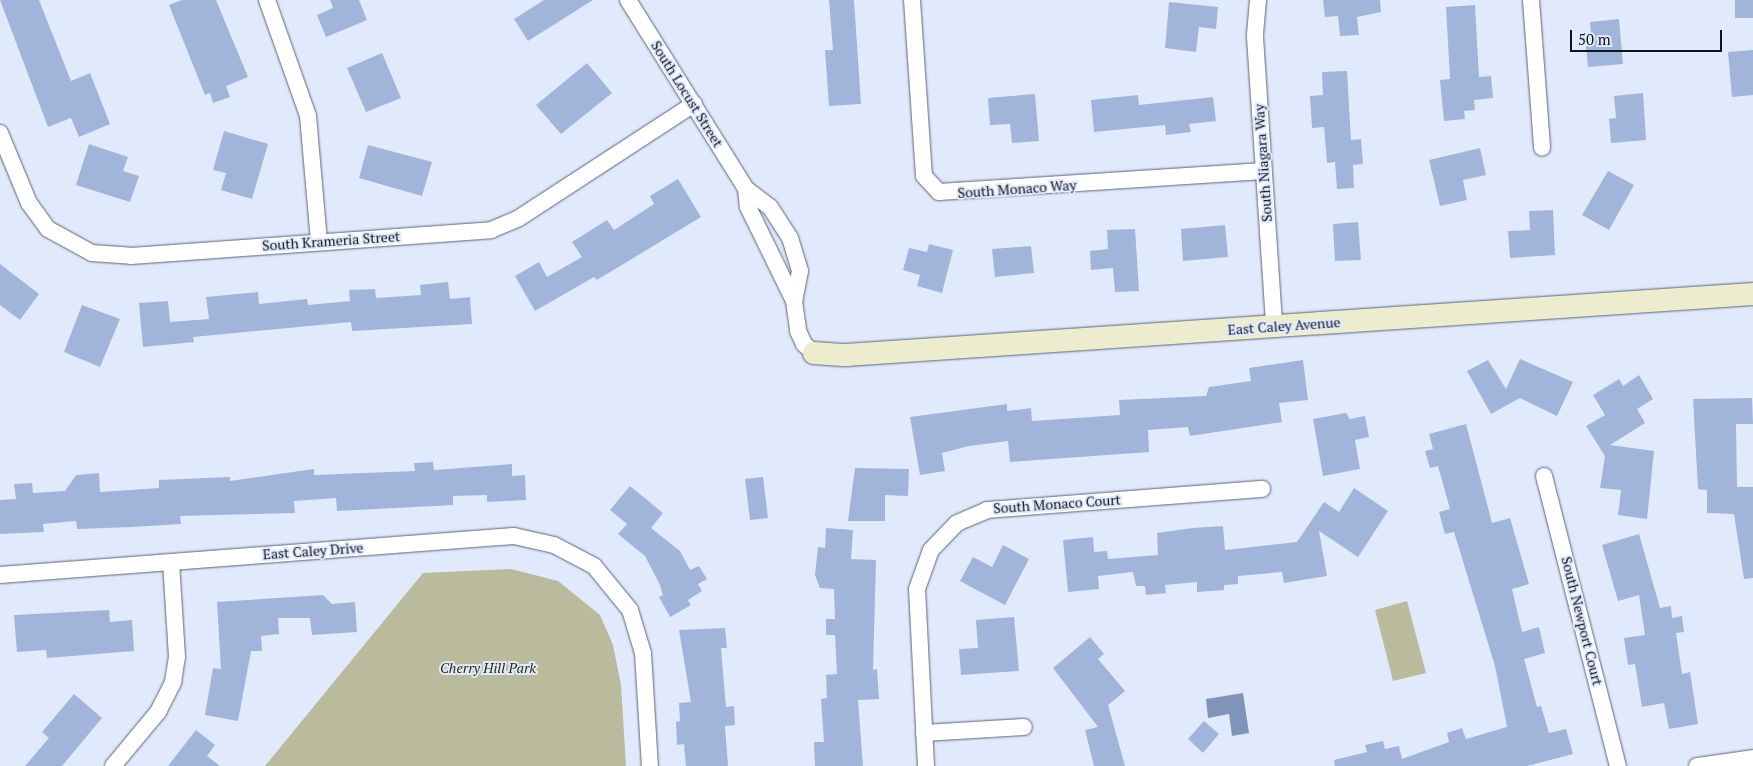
<!DOCTYPE html>
<style>
body{margin:0}
#map{position:relative;width:1753px;height:766px;overflow:hidden;background:#e1eafc;font-family:"PT Serif",serif}
div>[style]{position:absolute}
.green>*{inset:0;background:#baba9d}
.water>*{inset:0;background:#8093b8}
.building>*{inset:0;background:#a1b5db}
.roads{filter:drop-shadow(0 0 1px #5a6477) drop-shadow(0 0 1px #5a6477)}
.street>*{height:16px;margin:-8px;padding:0 8px;transform-origin:8px;border-radius:8px;background:#fff}
.secondary>*{height:22px;margin:-11px;padding:0 11px;transform-origin:11px;border-radius:11px;background:#edeccf}
span{translate:-50% -50%;white-space:nowrap;text-align:center;line-height:1.15;-webkit-text-stroke:4px #e1eafc;paint-order:stroke}
.street-label{font-size:14px;color:#0f131a}
.park-label{font-size:14px;color:#2c2a06;font-style:italic}
.scale{position:absolute;left:1570px;top:30px;width:152px;height:22px;box-sizing:border-box;border:2px solid #0f131a;border-top:0;padding-left:6px;font-size:15px;line-height:18px;white-space:nowrap;color:#0f131a;-webkit-text-stroke:4px #e1eafc;paint-order:stroke}
</style>
<div id="map">
<div class="green">
<i style="clip-path:polygon(511px 569px,558px 581px,600px 615px,613px 645px,621px 685px,626px 766px,265px 766px,423px 573px)"></i>
<i style="clip-path:polygon(1407px 601px,1426px 673px,1393px 681px,1375px 610px)"></i>
</div>
<div class="water">
<i style="clip-path:polygon(1243px 693px,1249px 733px,1232px 736px,1229px 714px,1208px 718px,1206px 699px)"></i>
</div>
<div class="building">
<i style="clip-path:polygon(0 0,39px 0,71px 81px,90px 73px,110px 124px,79px 137px,71px 118px,48px 127px)"></i>
<i style="clip-path:polygon(182px 0,216px 0,248px 77px,226px 86px,230px 97px,213px 103px,210px 93px,205px 95px,169px 5px)"></i>
<i style="clip-path:polygon(330px 0,359px 0,367px 20px,326px 37px,317px 15px,333px 8px)"></i>
<i style="clip-path:polygon(544px 0,593px 0,528px 41px,514px 19px)"></i>
<i style="clip-path:polygon(829px 0,854px 0,861px 104px,829px 106px,825px 50px,833px 50px)"></i>
<i style="clip-path:polygon(1323px 0,1380px 0,1381px 12px,1357px 17px,1359px 35px,1340px 36px,1338px 16px,1325px 17px)"></i>
<i style="clip-path:polygon(1735px 0,1753px 0,1753px 18px,1735px 18px)"></i>
<i style="clip-path:polygon(1169px 2px,1218px 7px,1216px 29px,1199px 27px,1196px 52px,1165px 48px)"></i>
<i style="clip-path:polygon(1475px 5px,1479px 77px,1491px 76px,1493px 98px,1474px 100px,1475px 110px,1464px 111px,1465px 119px,1444px 121px,1440px 80px,1450px 79px,1446px 7px)"></i>
<i style="clip-path:polygon(1619px 19px,1623px 64px,1588px 67px,1586px 46px,1592px 46px,1590px 22px)"></i>
<i style="clip-path:polygon(1753px 50px,1753px 95px,1732px 97px,1728px 52px)"></i>
<i style="clip-path:polygon(382px 53px,401px 98px,366px 112px,347px 68px)"></i>
<i style="clip-path:polygon(587px 63px,612px 93px,561px 134px,536px 105px)"></i>
<i style="clip-path:polygon(1347px 71px,1351px 140px,1361px 139px,1363px 164px,1353px 165px,1354px 188px,1337px 189px,1335px 162px,1327px 163px,1324px 127px,1312px 128px,1310px 96px,1323px 95px,1322px 72px)"></i>
<i style="clip-path:polygon(1643px 93px,1646px 140px,1611px 143px,1609px 119px,1616px 118px,1614px 96px)"></i>
<i style="clip-path:polygon(1035px 94px,1039px 141px,1012px 143px,1010px 124px,990px 125px,988px 98px)"></i>
<i style="clip-path:polygon(1138px 95px,1139px 105px,1213px 97px,1216px 121px,1189px 124px,1191px 132px,1166px 135px,1165px 125px,1094px 132px,1091px 100px)"></i>
<i style="clip-path:polygon(224px 131px,268px 144px,252px 199px,221px 190px,226px 173px,213px 170px)"></i>
<i style="clip-path:polygon(89px 144px,128px 157px,123px 171px,139px 176px,130px 202px,76px 185px)"></i>
<i style="clip-path:polygon(368px 145px,432px 162px,422px 196px,359px 178px)"></i>
<i style="clip-path:polygon(1480px 148px,1486px 175px,1463px 180px,1467px 200px,1440px 206px,1429px 160px)"></i>
<i style="clip-path:polygon(1608px 171px,1634px 185px,1609px 230px,1582px 215px)"></i>
<i style="clip-path:polygon(678px 179px,701px 217px,597px 280px,594px 277px,535px 311px,515px 276px,539px 262px,547px 277px,582px 257px,572px 242px,607px 220px,614px 230px,654px 204px,650px 196px)"></i>
<i style="clip-path:polygon(1553px 210px,1555px 255px,1510px 258px,1508px 231px,1530px 230px,1529px 211px)"></i>
<i style="clip-path:polygon(1358px 222px,1361px 260px,1335px 261px,1333px 224px)"></i>
<i style="clip-path:polygon(1225px 225px,1228px 257px,1183px 261px,1181px 229px)"></i>
<i style="clip-path:polygon(1135px 229px,1139px 291px,1115px 292px,1113px 268px,1091px 270px,1090px 251px,1108px 249px,1107px 230px)"></i>
<i style="clip-path:polygon(929px 244px,953px 250px,942px 293px,917px 286px,920px 275px,903px 270px,909px 248px,927px 252px)"></i>
<i style="clip-path:polygon(1031px 246px,1034px 273px,995px 277px,992px 249px)"></i>
<i style="clip-path:polygon(0 264px,39px 294px,20px 320px,0 305px)"></i>
<i style="clip-path:polygon(448px 282px,450px 299px,470px 297px,472px 324px,352px 331px,351px 322px,193px 337px,194px 342px,143px 347px,139px 303px,168px 301px,170px 322px,209px 319px,206px 297px,258px 292px,259px 304px,307px 299px,308px 305px,350px 301px,349px 290px,375px 289px,376px 298px,421px 295px,420px 285px)"></i>
<i style="clip-path:polygon(82px 305px,120px 319px,100px 367px,64px 352px)"></i>
<i style="clip-path:polygon(1520px 359px,1573px 382px,1557px 416px,1520px 398px,1491px 414px,1467px 371px,1488px 360px,1506px 389px)"></i>
<i style="clip-path:polygon(1303px 360px,1308px 400px,1279px 403px,1282px 422px,1190px 436px,1188px 427px,1148px 430px,1149px 452px,1010px 462px,1008px 441px,969px 446px,942px 453px,945px 471px,920px 475px,910px 417px,1007px 404px,1007px 411px,1031px 408px,1032px 421px,1120px 415px,1119px 400px,1206px 396px,1209px 387px,1251px 381px,1249px 368px)"></i>
<i style="clip-path:polygon(1639px 375px,1653px 399px,1637px 409px,1645px 423px,1610px 445px,1654px 451px,1647px 519px,1618px 515px,1621px 490px,1600px 488px,1605px 456px,1586px 426px,1605px 415px,1593px 395px,1619px 379px,1623px 386px)"></i>
<i style="clip-path:polygon(1752px 398px,1753px 424px,1736px 424px,1737px 487px,1753px 487px,1753px 578px,1744px 579px,1734px 514px,1707px 513px,1707px 490px,1698px 489px,1693px 399px)"></i>
<i style="clip-path:polygon(1346px 413px,1350px 419px,1365px 416px,1369px 437px,1355px 440px,1360px 469px,1323px 476px,1313px 419px)"></i>
<i style="clip-path:polygon(1466px 424px,1492px 523px,1510px 518px,1529px 584px,1512px 589px,1522px 632px,1539px 627px,1545px 653px,1524px 659px,1537px 707px,1541px 706px,1549px 733px,1566px 729px,1573px 754px,1527px 766px,1335px 766px,1334px 760px,1367px 752px,1365px 745px,1383px 741px,1385px 749px,1399px 746px,1402px 759px,1449px 742px,1447px 733px,1462px 728px,1466px 739px,1507px 727px,1495px 666px,1454px 532px,1445px 534px,1439px 512px,1450px 509px,1438px 466px,1430px 468px,1425px 451px,1433px 449px,1429px 434px)"></i>
<i style="clip-path:polygon(433px 462px,434px 470px,512px 464px,512px 476px,525px 475px,526px 500px,487px 502px,487px 495px,453px 496px,453px 505px,337px 511px,336px 498px,294px 501px,295px 513px,180px 516px,181px 524px,132px 527px,77px 529px,76px 521px,43px 524px,44px 532px,0 534px,0 500px,16px 499px,14px 484px,32px 483px,33px 493px,65px 491px,76px 475px,99px 473px,100px 492px,159px 488px,159px 480px,230px 477px,230px 481px,314px 469px,314px 475px,415px 471px,414px 463px)"></i>
<i style="clip-path:polygon(855px 468px,909px 469px,908px 496px,885px 495px,885px 521px,848px 521px)"></i>
<i style="clip-path:polygon(763px 477px,768px 518px,750px 520px,745px 479px)"></i>
<i style="clip-path:polygon(630px 486px,663px 513px,651px 528px,680px 551px,690px 570px,699px 566px,707px 579px,698px 584px,702px 591px,688px 600px,691px 605px,670px 617px,659px 597px,663px 595px,660px 585px,645px 556px,618px 534px,627px 524px,610px 510px)"></i>
<i style="clip-path:polygon(1354px 488px,1388px 511px,1358px 557px,1319px 531px,1327px 576px,1284px 583px,1282px 572px,1238px 576px,1238px 584px,1224px 585px,1224px 590px,1197px 592px,1197px 582px,1165px 585px,1166px 593px,1146px 595px,1145px 586px,1136px 586px,1133px 572px,1098px 576px,1099px 589px,1068px 592px,1063px 540px,1093px 537px,1094px 552px,1107px 551px,1108px 559px,1158px 555px,1157px 533px,1193px 528px,1223px 526px,1225px 550px,1297px 542px,1324px 502px,1339px 512px)"></i>
<i style="clip-path:polygon(826px 528px,853px 530px,851px 559px,876px 560px,873px 670px,877px 669px,879px 699px,858px 700px,863px 766px,815px 766px,814px 742px,824px 742px,821px 699px,827px 698px,826px 675px,837px 674px,835px 635px,826px 635px,826px 619px,835px 619px,834px 589px,820px 588px,815px 575px,818px 547px,825px 548px)"></i>
<i style="clip-path:polygon(1639px 534px,1660px 608px,1671px 606px,1672px 618px,1682px 616px,1684px 632px,1676px 633px,1682px 674px,1690px 672px,1698px 724px,1669px 729px,1664px 703px,1642px 707px,1635px 664px,1628px 665px,1624px 638px,1645px 635px,1639px 595px,1618px 601px,1602px 545px)"></i>
<i style="clip-path:polygon(1003px 545px,1029px 559px,1005px 605px,960px 581px,973px 557px,992px 567px)"></i>
<i style="clip-path:polygon(323px 595px,332px 604px,355px 602px,357px 632px,312px 635px,310px 618px,278px 618px,279px 634px,261px 636px,262px 651px,251px 651px,238px 721px,205px 715px,213px 668px,221px 669px,217px 602px)"></i>
<i style="clip-path:polygon(109px 610px,110px 622px,132px 620px,134px 651px,47px 658px,46px 650px,17px 652px,14px 615px)"></i>
<i style="clip-path:polygon(1014px 617px,1019px 671px,961px 675px,959px 649px,978px 648px,976px 620px)"></i>
<i style="clip-path:polygon(725px 628px,727px 648px,721px 648px,726px 707px,734px 706px,735px 725px,725px 726px,728px 766px,686px 766px,684px 744px,677px 745px,676px 722px,680px 721px,679px 703px,691px 702px,679px 630px)"></i>
<i style="clip-path:polygon(1090px 637px,1104px 654px,1098px 659px,1125px 691px,1108px 705px,1125px 766px,1094px 766px,1085px 730px,1098px 727px,1053px 668px)"></i>
<i style="clip-path:polygon(74px 694px,102px 718px,62px 766px,25px 766px,49px 738px,42px 732px)"></i>
<i style="clip-path:polygon(1204px 721px,1219px 734px,1203px 753px,1188px 739px)"></i>
<i style="clip-path:polygon(196px 730px,215px 745px,207px 756px,220px 766px,168px 766px)"></i>
</div>
<div class="roads">
<div class="street">
<i style="left:267px;top:0;width:123px;rotate:70.5deg"></i>
<i style="left:308px;top:116px;width:125px;rotate:85deg"></i>
<i style="left:628px;top:0;width:223px;rotate:58deg"></i>
<i style="left:746px;top:189px;width:30px;rotate:37deg"></i>
<i style="left:770px;top:207px;width:37px;rotate:57deg"></i>
<i style="left:790px;top:238px;width:34px;rotate:73deg"></i>
<i style="left:800px;top:271px;width:31px;rotate:101deg"></i>
<i style="left:794px;top:301px;width:30px;rotate:82deg"></i>
<i style="left:798px;top:331px;width:14px;rotate:65deg"></i>
<i style="left:804px;top:344px;width:13px;rotate:42deg"></i>
<i style="left:912px;top:0;width:176px;rotate:86.1deg"></i>
<i style="left:924px;top:176px;width:22px;rotate:47deg"></i>
<i style="left:939px;top:192px;width:325px;rotate:-3.7deg"></i>
<i style="left:1258px;top:0;width:37px;rotate:95deg"></i>
<i style="left:1255px;top:37px;width:290px;rotate:86.2deg"></i>
<i style="left:1531px;top:0;width:148px;rotate:85.7deg"></i>
<i style="left:0;top:133px;width:76px;rotate:67.5deg"></i>
<i style="left:29px;top:203px;width:32px;rotate:54deg"></i>
<i style="left:48px;top:229px;width:50px;rotate:28.6deg"></i>
<i style="left:92px;top:253px;width:39px;rotate:4deg"></i>
<i style="left:131px;top:256px;width:361px;rotate:-4.1deg"></i>
<i style="left:491px;top:230px;width:30px;rotate:-23deg"></i>
<i style="left:519px;top:218px;width:209px;rotate:-33.1deg"></i>
<i style="left:746px;top:189px;width:18px;rotate:84deg"></i>
<i style="left:748px;top:207px;width:105px;rotate:63.9deg"></i>
<i style="left:1544px;top:476px;width:299px;rotate:75.7deg"></i>
<i style="left:0;top:575px;width:515px;rotate:-4.34deg"></i>
<i style="left:514px;top:536px;width:41px;rotate:12.7deg"></i>
<i style="left:554px;top:545px;width:45px;rotate:27.7deg"></i>
<i style="left:594px;top:566px;width:57px;rotate:50.7deg"></i>
<i style="left:630px;top:610px;width:45px;rotate:73.2deg"></i>
<i style="left:643px;top:653px;width:113px;rotate:86.5deg"></i>
<i style="left:924px;top:733px;width:100px;rotate:-3.4deg"></i>
<i style="left:113px;top:766px;width:70px;rotate:-50.2deg"></i>
<i style="left:158px;top:712px;width:34px;rotate:-63deg"></i>
<i style="left:173px;top:682px;width:25px;rotate:-81deg"></i>
<i style="left:177px;top:657px;width:95px;rotate:-93.6deg"></i>
<i style="left:926px;top:766px;width:177px;rotate:-92.9deg"></i>
<i style="left:917px;top:589px;width:41px;rotate:-70.3deg"></i>
<i style="left:931px;top:550px;width:37px;rotate:-46deg"></i>
<i style="left:957px;top:523px;width:33px;rotate:-23deg"></i>
<i style="left:987px;top:510px;width:276px;rotate:-4.4deg"></i>
<i style="left:1697px;top:766px;width:57px;rotate:-8.1deg"></i>
</div>
<div class="secondary">
<i style="left:814px;top:353px;width:32px;rotate:4deg"></i>
<i style="left:846px;top:355px;width:909px;rotate:-3.85deg"></i>
</div>
</div>
<div class="street-label">
<span style="left:687px;top:94px;rotate:58deg">South Locust Street</span>
<span style="left:1263px;top:163px;rotate:-94deg">South Niagara Way</span>
<span style="left:1017px;top:189px;rotate:-4deg">South Monaco Way</span>
<span style="left:331px;top:241px;rotate:-4deg">South Krameria Street</span>
<span style="left:1284px;top:326px;rotate:-4deg">East Caley Avenue</span>
<span style="left:1057px;top:504px;rotate:-4deg">South Monaco Court</span>
<span style="left:313px;top:551px;rotate:-4deg">East Caley Drive</span>
<span style="left:1582px;top:621px;rotate:76deg">South Newport Court</span>
</div>
<div class="park-label">
<span style="left:488px;top:668px">Cherry Hill Park</span>
</div>
<div class="scale">50 m</div>
</div>
